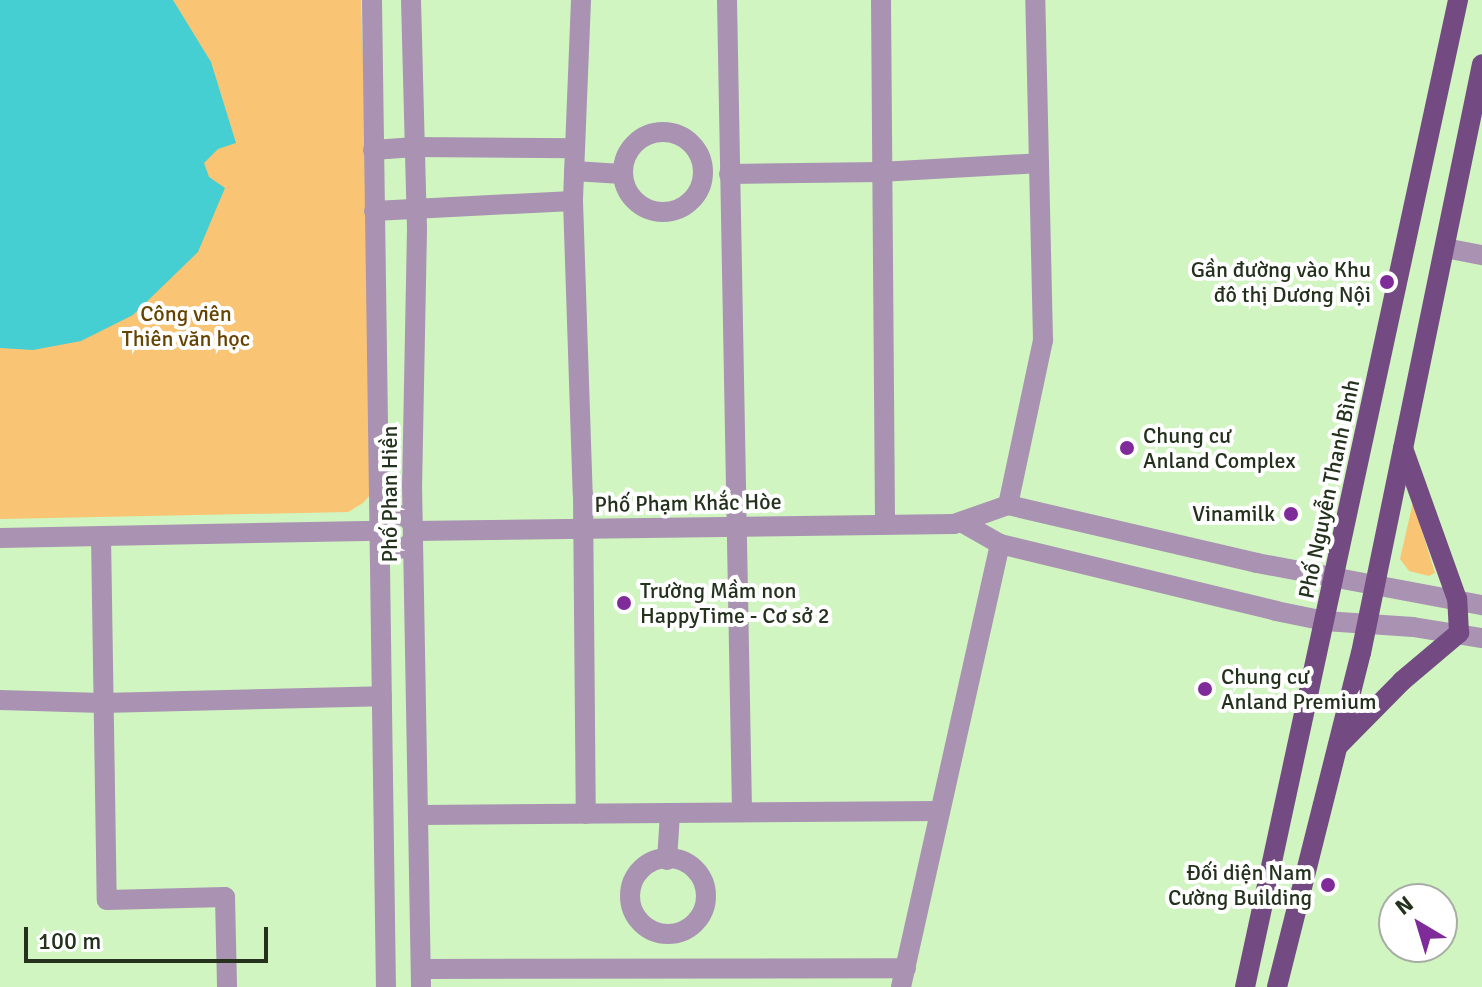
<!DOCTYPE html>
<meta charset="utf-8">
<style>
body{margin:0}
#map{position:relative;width:1482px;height:987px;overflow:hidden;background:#d0f5c0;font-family:Signika,sans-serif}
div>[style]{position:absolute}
.green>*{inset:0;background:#f9c474}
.water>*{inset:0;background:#46cfd2}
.minor>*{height:20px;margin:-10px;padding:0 10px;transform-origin:10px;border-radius:10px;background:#a992b2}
.minor>.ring{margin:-10px;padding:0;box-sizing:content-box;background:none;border:20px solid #a992b2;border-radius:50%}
.tertiary>*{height:20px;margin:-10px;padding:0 10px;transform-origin:10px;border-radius:10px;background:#a992b2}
.tertiary>.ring{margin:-10px;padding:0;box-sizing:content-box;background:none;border:20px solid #a992b2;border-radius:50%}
.primary>*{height:20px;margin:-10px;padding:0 10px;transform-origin:10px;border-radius:10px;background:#734b82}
.dots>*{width:22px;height:22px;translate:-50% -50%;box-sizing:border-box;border:4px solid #fff;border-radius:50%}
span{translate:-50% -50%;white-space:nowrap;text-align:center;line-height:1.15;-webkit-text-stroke:8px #fff;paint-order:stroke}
.poi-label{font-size:22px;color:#23311d}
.right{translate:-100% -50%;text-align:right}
.left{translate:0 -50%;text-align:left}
.park-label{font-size:22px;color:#640}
.street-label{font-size:22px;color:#23311d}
.north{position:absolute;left:1378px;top:883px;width:80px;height:80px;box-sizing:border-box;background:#fff;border:2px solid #a7ada5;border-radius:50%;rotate:322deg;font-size:22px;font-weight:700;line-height:32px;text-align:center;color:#23311d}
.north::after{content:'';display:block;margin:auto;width:28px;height:36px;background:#7f2b9a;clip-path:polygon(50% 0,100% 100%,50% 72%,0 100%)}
.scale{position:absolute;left:24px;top:927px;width:244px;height:36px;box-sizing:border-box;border:4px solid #23311d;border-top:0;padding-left:10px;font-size:24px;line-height:28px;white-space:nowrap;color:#23311d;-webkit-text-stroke:6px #fff;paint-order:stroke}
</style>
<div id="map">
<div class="green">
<i style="clip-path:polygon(0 0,361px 0,378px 486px,363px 503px,348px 512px,0 519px)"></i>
<i style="clip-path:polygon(1413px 502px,1435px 573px,1429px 576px,1409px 571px,1400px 559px)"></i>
</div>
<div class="water">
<i style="clip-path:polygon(0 0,173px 0,211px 62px,236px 143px,218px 149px,204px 163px,209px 177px,225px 188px,198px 252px,133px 315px,81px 341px,33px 350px,0 348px)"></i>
</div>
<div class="minor">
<i style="left:372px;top:0;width:987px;rotate:89.19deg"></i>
<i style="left:411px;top:0;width:229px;rotate:88.5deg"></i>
<i style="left:417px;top:229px;width:255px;rotate:91.1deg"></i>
<i style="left:412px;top:484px;width:503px;rotate:88.97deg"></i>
<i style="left:581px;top:0;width:201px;rotate:92.3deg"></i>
<i style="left:573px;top:201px;width:294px;rotate:88.1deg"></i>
<i style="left:583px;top:495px;width:319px;rotate:89.5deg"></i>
<i style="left:727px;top:0;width:812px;rotate:88.94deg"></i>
<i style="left:881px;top:0;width:524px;rotate:89.56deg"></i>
<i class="ring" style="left:623px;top:132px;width:60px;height:60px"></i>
<i style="left:373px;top:150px;width:39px;rotate:-4deg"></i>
<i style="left:412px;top:147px;width:163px;rotate:0.4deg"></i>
<i style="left:574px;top:171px;width:48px;rotate:3.6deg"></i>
<i style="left:729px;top:174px;width:151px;rotate:-0.8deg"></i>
<i style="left:880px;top:172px;width:159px;rotate:-3.2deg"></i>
<i style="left:374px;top:211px;width:199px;rotate:-2.9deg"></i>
<i style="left:1445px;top:248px;width:38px;rotate:11deg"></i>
<i style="left:1008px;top:505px;width:169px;rotate:-78deg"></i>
<i style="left:1043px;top:340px;width:340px;rotate:-91.3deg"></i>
<i style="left:101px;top:536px;width:364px;rotate:89.1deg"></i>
<i style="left:107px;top:900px;width:118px;rotate:-1.5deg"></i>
<i style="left:225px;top:897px;width:90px;rotate:88.7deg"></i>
<i style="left:0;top:700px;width:102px;rotate:1.7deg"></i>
<i style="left:102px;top:703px;width:280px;rotate:-1.4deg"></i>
<i style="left:419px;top:815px;width:521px;rotate:-0.44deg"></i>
<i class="ring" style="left:630px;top:858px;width:56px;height:56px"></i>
<i style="left:667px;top:860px;width:47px;rotate:-86.3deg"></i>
<i style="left:422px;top:969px;width:484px;rotate:-0.1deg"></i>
<i style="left:901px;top:987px;width:454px;rotate:-77.4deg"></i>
</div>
<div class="tertiary">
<i class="ring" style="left:380px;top:515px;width:14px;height:14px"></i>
<i style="left:963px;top:523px;width:43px;rotate:29.6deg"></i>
<i style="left:1000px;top:544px;width:284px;rotate:13.6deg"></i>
<i style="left:1276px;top:611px;width:50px;rotate:11.5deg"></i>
<i style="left:1325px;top:621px;width:88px;rotate:3.9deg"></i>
<i style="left:1413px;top:627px;width:70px;rotate:9.1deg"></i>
<i style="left:413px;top:531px;width:541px;rotate:-0.74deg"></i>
<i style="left:954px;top:524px;width:57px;rotate:-19.4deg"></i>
<i style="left:1008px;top:505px;width:256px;rotate:13.1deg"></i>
<i style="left:1257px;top:563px;width:229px;rotate:10.6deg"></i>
<i style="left:0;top:538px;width:380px;rotate:-1.1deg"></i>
</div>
<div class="primary">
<i style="left:1338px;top:746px;width:91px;rotate:-45.4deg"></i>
<i style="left:1402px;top:681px;width:75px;rotate:-40.1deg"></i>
<i style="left:1459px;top:633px;width:34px;rotate:-93deg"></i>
<i style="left:1457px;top:599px;width:160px;rotate:-109.7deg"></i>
<i style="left:1245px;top:987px;width:1010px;rotate:-77.82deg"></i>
<i style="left:1277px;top:987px;width:344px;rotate:-75.9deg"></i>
<i style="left:1361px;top:653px;width:601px;rotate:-78.39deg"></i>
</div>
<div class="dots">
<i style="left:1387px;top:282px;background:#7f2b9a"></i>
<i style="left:1127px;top:448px;background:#7f2b9a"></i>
<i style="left:1291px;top:514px;background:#7f2b9a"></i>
<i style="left:624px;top:603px;background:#7f2b9a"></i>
<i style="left:1205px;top:689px;background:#7f2b9a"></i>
<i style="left:1328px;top:885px;background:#7f2b9a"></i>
</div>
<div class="poi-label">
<span class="right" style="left:1371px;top:282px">Gần đường vào Khu<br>đô thị Dương Nội</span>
<span class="left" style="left:1143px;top:448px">Chung cư<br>Anland Complex</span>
<span class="right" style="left:1275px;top:514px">Vinamilk</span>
<span class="left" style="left:640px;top:603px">Trường Mầm non<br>HappyTime - Cơ sở 2</span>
<span class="left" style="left:1221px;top:689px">Chung cư<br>Anland Premium</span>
<span class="right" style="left:1312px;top:885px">Đối diện Nam<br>Cường Building</span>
</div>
<div class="park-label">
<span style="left:186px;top:326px">Công viên<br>Thiên văn học</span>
</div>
<div class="street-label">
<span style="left:1329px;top:489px;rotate:-78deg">Phố Nguyễn Thanh Bình</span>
<span style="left:390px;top:494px;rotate:-90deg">Phố Phan Hiền</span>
<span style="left:688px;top:503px;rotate:-1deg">Phố Phạm Khắc Hòe</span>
</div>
<div class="north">N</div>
<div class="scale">100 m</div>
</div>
